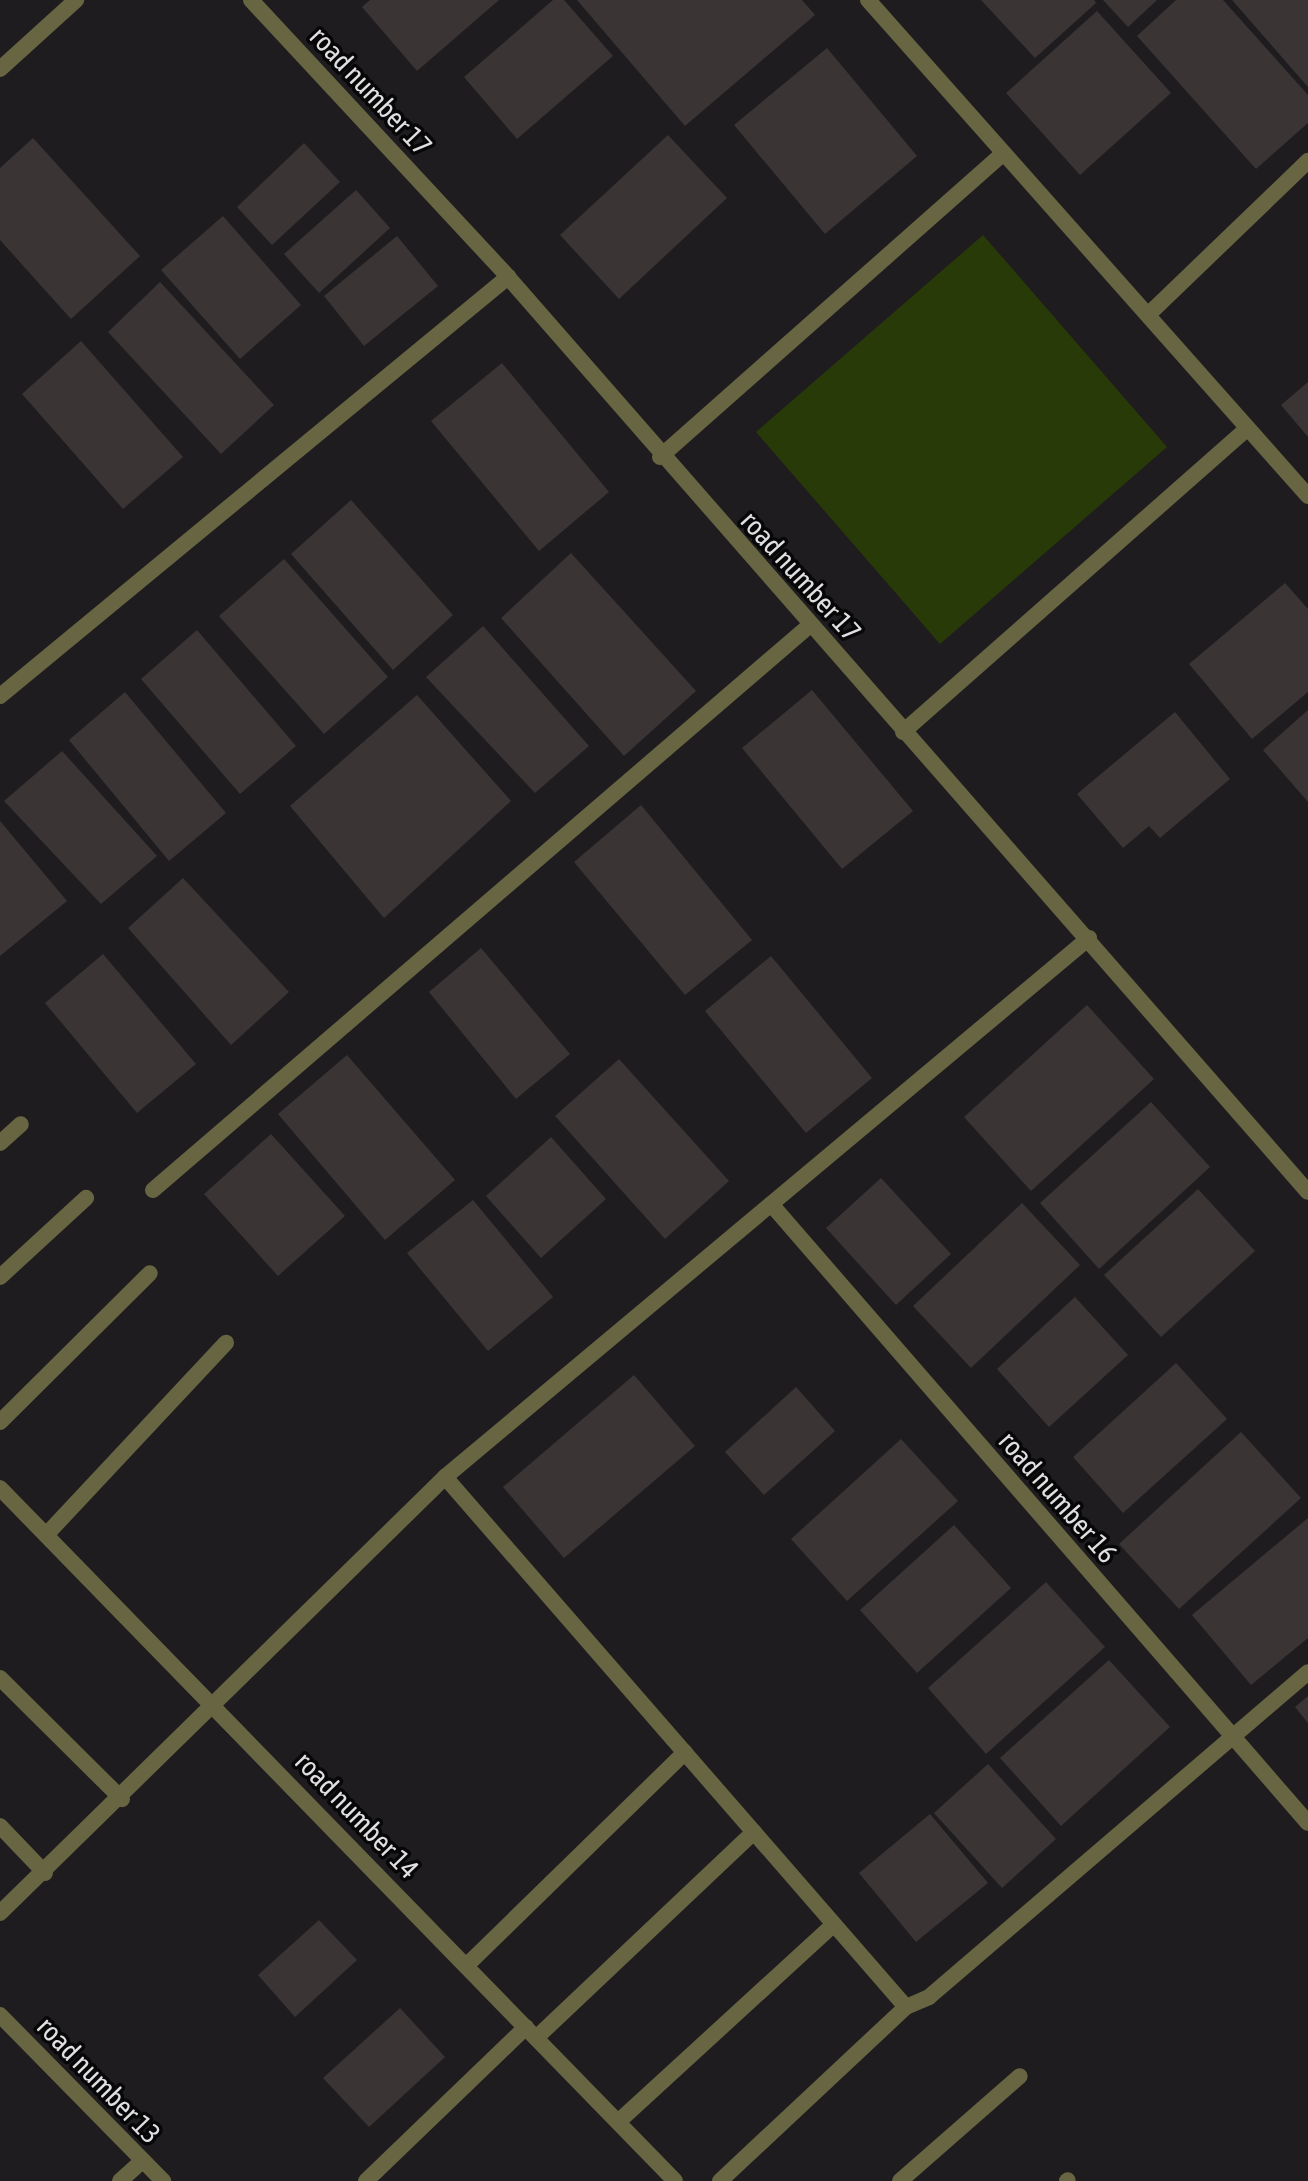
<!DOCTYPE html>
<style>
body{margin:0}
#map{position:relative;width:1308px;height:2181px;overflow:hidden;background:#1e1c1f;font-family:"Asap Condensed",sans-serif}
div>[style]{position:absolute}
.green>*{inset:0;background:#293a09}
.building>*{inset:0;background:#3a3534}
.minor>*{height:16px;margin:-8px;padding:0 8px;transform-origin:8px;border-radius:8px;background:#686642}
.tertiary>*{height:16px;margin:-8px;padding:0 8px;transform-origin:8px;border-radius:8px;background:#686642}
span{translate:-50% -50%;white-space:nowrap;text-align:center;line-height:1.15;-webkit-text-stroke:7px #070708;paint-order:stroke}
.street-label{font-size:28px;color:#e1dfe2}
</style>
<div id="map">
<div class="green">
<i style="clip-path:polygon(983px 235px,1167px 447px,940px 644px,756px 432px)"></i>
</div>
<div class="building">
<i style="clip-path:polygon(370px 0,499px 0,417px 71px,362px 7px)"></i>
<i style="clip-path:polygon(553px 0,564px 0,613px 56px,517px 139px,464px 77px)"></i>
<i style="clip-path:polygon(577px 0,802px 0,815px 15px,685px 126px)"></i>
<i style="clip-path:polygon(981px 0,1094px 0,1096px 3px,1035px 58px)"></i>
<i style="clip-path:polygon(1103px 0,1157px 0,1128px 27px)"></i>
<i style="clip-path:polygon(1176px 0,1223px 0,1308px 95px,1308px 123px,1256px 169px,1137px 36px)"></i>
<i style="clip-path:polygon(1232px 0,1308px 0,1308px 87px)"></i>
<i style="clip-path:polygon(1097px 11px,1171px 93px,1080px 175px,1006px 93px)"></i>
<i style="clip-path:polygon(827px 48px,917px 156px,825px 234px,734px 125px)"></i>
<i style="clip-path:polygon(668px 135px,727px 198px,619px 299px,560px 235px)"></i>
<i style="clip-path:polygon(33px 138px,140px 256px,71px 319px,0 240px,0 168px)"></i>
<i style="clip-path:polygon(304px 143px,340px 182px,272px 245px,237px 207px)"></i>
<i style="clip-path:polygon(356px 190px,390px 228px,319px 293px,284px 254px)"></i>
<i style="clip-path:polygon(223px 216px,301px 305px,240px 359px,161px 270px)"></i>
<i style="clip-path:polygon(397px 236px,438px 286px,364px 346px,324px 296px)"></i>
<i style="clip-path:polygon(160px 282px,274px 405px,221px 454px,108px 332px)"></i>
<i style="clip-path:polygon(81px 341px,183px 457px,123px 509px,22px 394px)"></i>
<i style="clip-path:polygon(502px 363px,609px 492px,539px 551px,431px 421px)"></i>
<i style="clip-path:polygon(1308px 382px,1308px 437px,1281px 405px)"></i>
<i style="clip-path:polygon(351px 500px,453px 615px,393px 670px,291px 554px)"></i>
<i style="clip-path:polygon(571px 553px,696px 691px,624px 756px,501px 618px)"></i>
<i style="clip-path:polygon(284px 559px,388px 677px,324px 734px,219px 616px)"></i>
<i style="clip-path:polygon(1285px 583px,1308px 609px,1308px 692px,1252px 739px,1189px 664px)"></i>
<i style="clip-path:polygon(483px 626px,589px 746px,535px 793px,426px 677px)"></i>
<i style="clip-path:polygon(197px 630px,296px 746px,240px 794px,141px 679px)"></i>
<i style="clip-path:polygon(812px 690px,913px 811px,842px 869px,742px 748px)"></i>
<i style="clip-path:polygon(125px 692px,226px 813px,169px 861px,69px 740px)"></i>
<i style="clip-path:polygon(417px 695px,511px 801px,384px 918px,290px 806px)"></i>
<i style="clip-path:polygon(1308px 710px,1308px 802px,1263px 750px)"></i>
<i style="clip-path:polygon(1175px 712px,1230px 779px,1160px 838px,1149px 826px,1123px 848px,1077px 794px)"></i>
<i style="clip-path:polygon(62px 751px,157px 856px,101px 904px,4px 801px)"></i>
<i style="clip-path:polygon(641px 805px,752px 940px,685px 995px,574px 862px)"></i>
<i style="clip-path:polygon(0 821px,67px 901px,0 956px)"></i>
<i style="clip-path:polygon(183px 878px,289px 992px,231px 1045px,128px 928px)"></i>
<i style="clip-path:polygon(481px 948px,570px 1054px,516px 1099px,429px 992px)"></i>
<i style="clip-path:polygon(103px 954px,196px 1064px,137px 1113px,45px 1003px)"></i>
<i style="clip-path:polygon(771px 956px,872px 1078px,806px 1133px,705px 1011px)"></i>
<i style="clip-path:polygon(1087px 1005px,1154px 1079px,1031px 1191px,964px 1117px)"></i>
<i style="clip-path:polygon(347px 1055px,455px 1180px,385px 1240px,278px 1114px)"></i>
<i style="clip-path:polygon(619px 1059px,729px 1181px,665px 1239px,555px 1116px)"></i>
<i style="clip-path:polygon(1151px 1102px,1210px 1167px,1099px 1269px,1040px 1203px)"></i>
<i style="clip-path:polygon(271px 1134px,345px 1216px,278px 1276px,204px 1194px)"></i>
<i style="clip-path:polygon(551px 1137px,606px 1199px,541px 1258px,486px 1196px)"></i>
<i style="clip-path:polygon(881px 1178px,951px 1254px,896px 1305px,826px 1228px)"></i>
<i style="clip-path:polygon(1198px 1189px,1255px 1251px,1161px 1337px,1104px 1275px)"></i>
<i style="clip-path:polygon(473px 1200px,553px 1297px,488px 1351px,407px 1253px)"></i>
<i style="clip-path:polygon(1022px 1203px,1080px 1265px,971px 1368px,913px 1306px)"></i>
<i style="clip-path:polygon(1075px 1297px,1128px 1355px,1049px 1427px,997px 1369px)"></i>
<i style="clip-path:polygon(1176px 1363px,1227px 1419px,1123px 1513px,1073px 1457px)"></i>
<i style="clip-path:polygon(634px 1375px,695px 1446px,564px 1558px,503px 1487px)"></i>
<i style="clip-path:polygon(796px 1387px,835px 1431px,764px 1495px,725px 1452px)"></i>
<i style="clip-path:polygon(1241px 1432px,1301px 1498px,1179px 1609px,1119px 1544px)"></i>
<i style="clip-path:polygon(901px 1439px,958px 1501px,847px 1601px,791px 1539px)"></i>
<i style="clip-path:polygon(1308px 1518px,1308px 1638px,1251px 1685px,1192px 1615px)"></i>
<i style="clip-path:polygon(954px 1525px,1011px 1588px,917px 1673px,860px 1610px)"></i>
<i style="clip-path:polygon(1046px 1582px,1105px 1647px,986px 1754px,928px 1688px)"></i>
<i style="clip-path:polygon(1109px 1660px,1170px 1727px,1061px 1826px,1000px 1758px)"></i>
<i style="clip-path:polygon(1308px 1696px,1308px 1723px,1295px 1707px)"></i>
<i style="clip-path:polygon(988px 1764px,1056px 1839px,1002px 1888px,934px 1813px)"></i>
<i style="clip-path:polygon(930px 1814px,988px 1883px,916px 1942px,859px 1873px)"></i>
<i style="clip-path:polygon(319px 1920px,357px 1960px,295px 2017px,258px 1975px)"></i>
<i style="clip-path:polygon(400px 2008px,445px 2057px,369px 2127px,323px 2078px)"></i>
</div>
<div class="minor">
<i style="left:251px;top:0;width:378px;rotate:47.1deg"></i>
<i style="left:508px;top:277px;width:1215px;rotate:48.84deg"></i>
<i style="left:868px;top:0;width:663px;rotate:48.42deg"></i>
<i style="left:1151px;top:312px;width:218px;rotate:-43.9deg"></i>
<i style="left:660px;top:457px;width:458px;rotate:-41.5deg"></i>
<i style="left:0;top:696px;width:659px;rotate:-39.52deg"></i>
<i style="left:903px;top:732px;width:457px;rotate:-41.4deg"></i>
<i style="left:0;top:1143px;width:28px;rotate:-42deg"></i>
<i style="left:153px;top:1190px;width:867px;rotate:-40.69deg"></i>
<i style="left:771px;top:1204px;width:819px;rotate:49.06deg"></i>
<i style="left:0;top:1277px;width:117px;rotate:-42.6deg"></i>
<i style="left:0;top:1422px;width:211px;rotate:-44.8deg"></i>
<i style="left:445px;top:1477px;width:702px;rotate:48.98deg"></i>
<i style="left:906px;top:2007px;width:25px;rotate:-23deg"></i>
<i style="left:929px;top:1997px;width:499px;rotate:-40.6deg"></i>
<i style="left:0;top:1488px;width:967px;rotate:45.75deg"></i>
<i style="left:47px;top:1534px;width:262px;rotate:-46.9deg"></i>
<i style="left:0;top:1678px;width:172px;rotate:44.8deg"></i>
<i style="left:0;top:1826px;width:65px;rotate:46.2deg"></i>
<i style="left:0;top:1913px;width:623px;rotate:-44.41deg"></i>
<i style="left:445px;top:1477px;width:840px;rotate:-39.93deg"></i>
<i style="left:466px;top:1966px;width:306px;rotate:-44.3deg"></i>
<i style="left:0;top:2015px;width:233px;rotate:45.5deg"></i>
<i style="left:536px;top:2038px;width:300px;rotate:-43.4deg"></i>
<i style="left:618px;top:2122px;width:290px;rotate:-42.5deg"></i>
<i style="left:120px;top:2181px;width:28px;rotate:-42deg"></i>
<i style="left:366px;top:2181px;width:222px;rotate:-43.9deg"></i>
<i style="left:720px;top:2181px;width:255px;rotate:-43.1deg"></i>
<i style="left:900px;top:2181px;width:159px;rotate:-41.2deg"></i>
<i style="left:1067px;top:2181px;width:1px;rotate:-45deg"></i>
</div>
<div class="tertiary">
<i style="left:0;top:69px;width:103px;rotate:-42.2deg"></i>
</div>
<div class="street-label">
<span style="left:371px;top:91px;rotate:47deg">road number 17</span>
<span style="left:801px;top:576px;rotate:48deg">road number 17</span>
<span style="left:1058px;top:1497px;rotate:49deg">road number 16</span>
<span style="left:357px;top:1815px;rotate:46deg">road number 14</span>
<span style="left:99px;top:2080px;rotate:46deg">road number 13</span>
</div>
</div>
